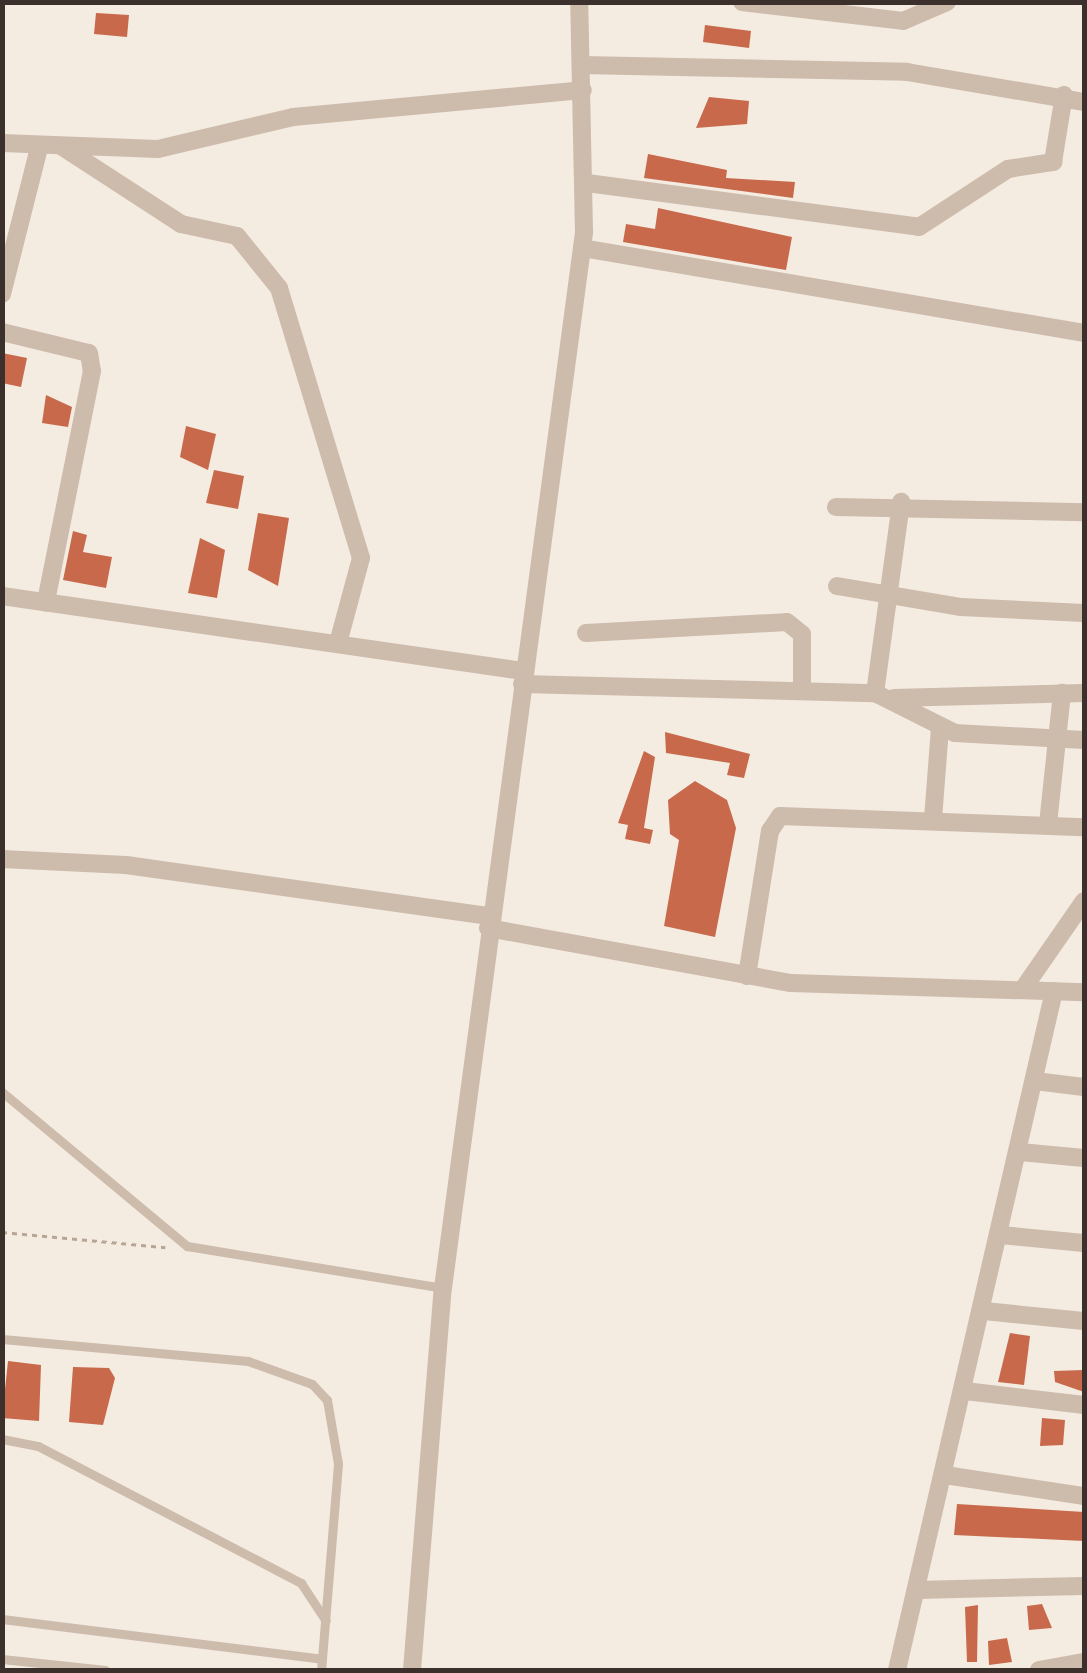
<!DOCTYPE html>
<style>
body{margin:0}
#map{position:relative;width:1087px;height:1673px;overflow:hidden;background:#f4ebe1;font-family:Karla,sans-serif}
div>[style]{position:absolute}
.building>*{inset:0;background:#c8694b}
.path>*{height:2.5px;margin-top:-1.25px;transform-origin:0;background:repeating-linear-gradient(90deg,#b9a596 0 5px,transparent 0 10px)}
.lane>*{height:9px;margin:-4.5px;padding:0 4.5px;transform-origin:4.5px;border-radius:4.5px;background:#cdbbac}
.street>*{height:18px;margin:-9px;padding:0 9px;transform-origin:9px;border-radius:9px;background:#cdbbac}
span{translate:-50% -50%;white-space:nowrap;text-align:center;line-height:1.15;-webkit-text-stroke:8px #fbf5ee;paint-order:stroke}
.frame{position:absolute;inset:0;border:5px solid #3b302b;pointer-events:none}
</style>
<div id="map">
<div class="building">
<i style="clip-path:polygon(96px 13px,129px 15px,127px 37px,94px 34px)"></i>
<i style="clip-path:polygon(705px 25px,751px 31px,749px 48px,703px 42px)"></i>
<i style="clip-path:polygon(709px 97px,749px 101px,747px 124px,696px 128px)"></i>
<i style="clip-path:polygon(648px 154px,727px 170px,726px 178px,795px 182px,793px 198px,644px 178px)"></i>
<i style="clip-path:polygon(658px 208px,792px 237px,786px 270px,623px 242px,626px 224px,655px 229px)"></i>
<i style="clip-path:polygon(2px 353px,27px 358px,21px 387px,2px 383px)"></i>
<i style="clip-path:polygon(46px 395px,72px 407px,68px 427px,42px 423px)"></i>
<i style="clip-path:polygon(186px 426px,216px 434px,208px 470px,180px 457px)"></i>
<i style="clip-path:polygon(214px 470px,244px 476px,238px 509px,206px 503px)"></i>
<i style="clip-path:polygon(258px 513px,289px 518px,278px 586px,248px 570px)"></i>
<i style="clip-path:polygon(73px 531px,87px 535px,83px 552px,112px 557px,106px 588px,63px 580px)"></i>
<i style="clip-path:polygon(200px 538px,225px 550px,217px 598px,188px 593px)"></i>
<i style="clip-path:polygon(665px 732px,750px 754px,744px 778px,727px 775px,730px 763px,666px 753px)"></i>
<i style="clip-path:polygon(644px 751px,655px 757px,644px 828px,653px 830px,650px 844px,625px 839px,628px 825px,618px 823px)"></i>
<i style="clip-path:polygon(695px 781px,727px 800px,736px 828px,715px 937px,664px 926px,679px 840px,670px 834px,668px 800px)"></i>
<i style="clip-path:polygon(1010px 1333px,1030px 1336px,1024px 1385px,998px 1382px)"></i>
<i style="clip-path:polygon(8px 1361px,41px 1365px,39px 1421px,2px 1418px)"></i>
<i style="clip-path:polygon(73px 1367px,109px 1368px,115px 1378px,103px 1425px,69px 1422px)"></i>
<i style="clip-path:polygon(1083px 1370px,1084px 1392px,1055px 1382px,1054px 1371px)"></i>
<i style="clip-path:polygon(1042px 1418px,1065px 1420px,1063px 1445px,1040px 1446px)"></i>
<i style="clip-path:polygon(957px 1504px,1084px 1512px,1084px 1541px,954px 1535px)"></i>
<i style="clip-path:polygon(1042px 1604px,1052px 1628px,1029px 1630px,1027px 1606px)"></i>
<i style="clip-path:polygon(978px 1605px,977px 1662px,967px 1662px,965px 1607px)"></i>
<i style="clip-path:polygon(1007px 1638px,1012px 1662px,989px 1665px,988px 1641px)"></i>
</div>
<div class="path">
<i style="left:2px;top:1232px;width:164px;rotate:5.3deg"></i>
</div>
<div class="lane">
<i style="left:2px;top:1092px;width:241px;rotate:39.8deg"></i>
<i style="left:187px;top:1246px;width:259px;rotate:9.3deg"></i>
<i style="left:2px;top:1339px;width:247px;rotate:5.1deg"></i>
<i style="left:248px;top:1361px;width:68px;rotate:19.8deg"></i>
<i style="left:312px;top:1384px;width:22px;rotate:47deg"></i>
<i style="left:327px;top:1400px;width:65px;rotate:80.2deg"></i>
<i style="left:338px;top:1464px;width:207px;rotate:94.7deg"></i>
<i style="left:2px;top:1439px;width:37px;rotate:11deg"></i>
<i style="left:38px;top:1446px;width:297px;rotate:27.5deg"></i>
<i style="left:301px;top:1583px;width:45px;rotate:56.7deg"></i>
<i style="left:2px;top:1619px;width:322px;rotate:7.1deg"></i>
<i style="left:2px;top:1659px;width:104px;rotate:6.1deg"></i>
</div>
<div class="street">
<i style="left:742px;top:2px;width:162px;rotate:6.7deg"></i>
<i style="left:903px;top:21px;width:48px;rotate:-23.4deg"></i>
<i style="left:582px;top:65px;width:325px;rotate:1.2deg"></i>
<i style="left:907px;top:72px;width:180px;rotate:9.6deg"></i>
<i style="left:2px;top:143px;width:156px;rotate:2.2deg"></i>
<i style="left:158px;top:149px;width:139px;rotate:-13.3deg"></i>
<i style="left:293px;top:117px;width:291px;rotate:-5.3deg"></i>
<i style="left:61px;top:146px;width:143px;rotate:33deg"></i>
<i style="left:181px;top:224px;width:57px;rotate:12.1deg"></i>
<i style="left:237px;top:236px;width:67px;rotate:51.1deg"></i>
<i style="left:279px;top:288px;width:282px;rotate:73.1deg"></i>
<i style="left:361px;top:558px;width:88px;rotate:105.1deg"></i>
<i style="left:587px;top:183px;width:335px;rotate:7.5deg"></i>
<i style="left:919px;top:227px;width:106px;rotate:-33.1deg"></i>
<i style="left:1008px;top:169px;width:46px;rotate:-8.8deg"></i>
<i style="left:1053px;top:162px;width:68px;rotate:-80.7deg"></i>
<i style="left:582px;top:248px;width:509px;rotate:9.61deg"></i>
<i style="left:2px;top:294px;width:151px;rotate:-75.8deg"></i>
<i style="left:2px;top:332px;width:89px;rotate:13.6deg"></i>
<i style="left:89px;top:353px;width:18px;rotate:81deg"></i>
<i style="left:92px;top:371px;width:236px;rotate:101.3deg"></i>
<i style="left:836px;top:507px;width:248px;rotate:1.2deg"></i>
<i style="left:837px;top:586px;width:126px;rotate:9.6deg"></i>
<i style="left:961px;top:607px;width:123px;rotate:2.8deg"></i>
<i style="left:2px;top:596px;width:526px;rotate:8.19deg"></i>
<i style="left:586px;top:633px;width:201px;rotate:-3.1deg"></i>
<i style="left:787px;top:622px;width:19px;rotate:39deg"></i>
<i style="left:802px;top:634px;width:57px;rotate:90deg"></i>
<i style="left:522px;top:684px;width:353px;rotate:1.5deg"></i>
<i style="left:875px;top:693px;width:89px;rotate:26.6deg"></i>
<i style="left:955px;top:733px;width:129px;rotate:3.1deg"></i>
<i style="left:875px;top:693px;width:193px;rotate:-82.2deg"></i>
<i style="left:894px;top:698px;width:190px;rotate:-1.5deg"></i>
<i style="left:933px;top:819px;width:92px;rotate:-85.6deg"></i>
<i style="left:1048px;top:824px;width:132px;rotate:-83.9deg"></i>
<i style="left:2px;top:859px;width:124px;rotate:2.8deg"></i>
<i style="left:126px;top:865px;width:367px;rotate:8deg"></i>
<i style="left:488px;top:928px;width:308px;rotate:10.3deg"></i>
<i style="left:791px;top:983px;width:293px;rotate:1.8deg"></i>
<i style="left:747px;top:976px;width:147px;rotate:-81deg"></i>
<i style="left:770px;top:831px;width:18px;rotate:-56deg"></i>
<i style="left:780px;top:816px;width:304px;rotate:2.1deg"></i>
<i style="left:1023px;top:989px;width:107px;rotate:-55.3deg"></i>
<i style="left:1035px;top:1081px;width:49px;rotate:7deg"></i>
<i style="left:1020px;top:1152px;width:64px;rotate:5.4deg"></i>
<i style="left:1001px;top:1235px;width:83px;rotate:5.5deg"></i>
<i style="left:984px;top:1311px;width:100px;rotate:5.7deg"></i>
<i style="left:965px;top:1391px;width:120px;rotate:6.7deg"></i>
<i style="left:945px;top:1475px;width:141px;rotate:8.6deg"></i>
<i style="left:917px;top:1590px;width:167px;rotate:-1.4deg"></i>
<i style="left:412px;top:1670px;width:383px;rotate:-85.4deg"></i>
<i style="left:443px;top:1288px;width:1065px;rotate:-82.39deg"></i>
<i style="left:584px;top:232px;width:230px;rotate:-91.2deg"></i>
<i style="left:897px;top:1670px;width:697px;rotate:-76.98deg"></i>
<i style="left:1039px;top:1670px;width:46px;rotate:-10.1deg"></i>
</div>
<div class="frame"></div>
</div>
